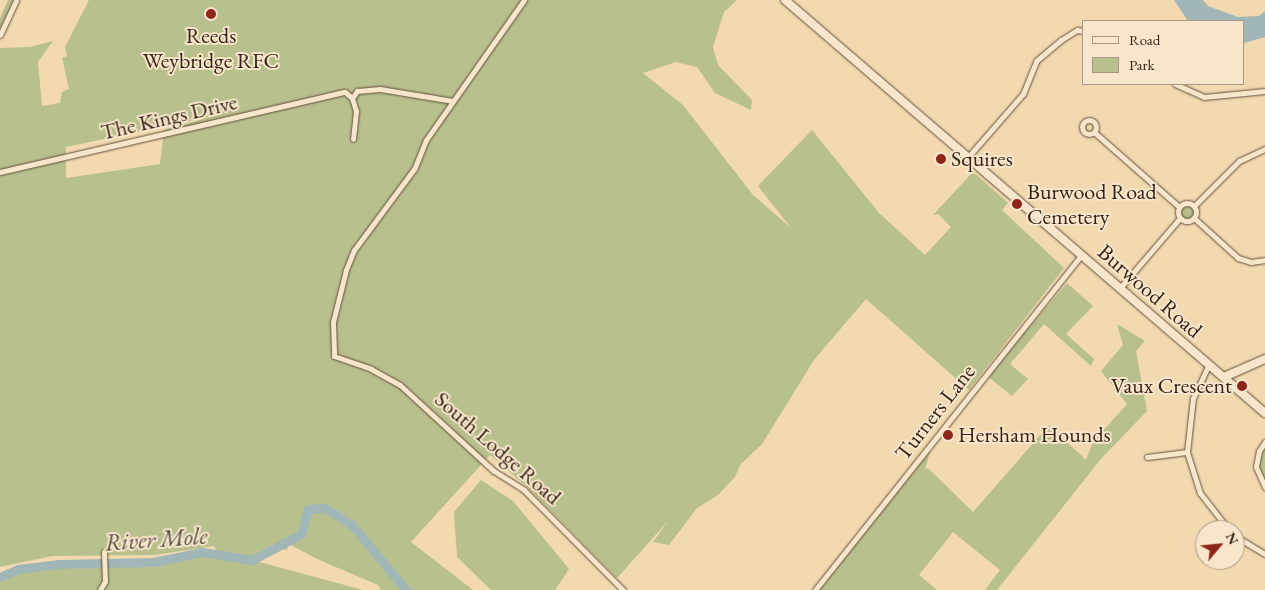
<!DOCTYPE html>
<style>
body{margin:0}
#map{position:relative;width:1265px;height:590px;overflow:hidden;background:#f2d9af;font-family:"EB Garamond",serif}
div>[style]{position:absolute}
.green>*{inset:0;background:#b8c08d}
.round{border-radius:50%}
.water>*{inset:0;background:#a1b7b7}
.river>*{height:9px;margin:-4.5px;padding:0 4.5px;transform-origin:4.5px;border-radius:4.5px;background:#a1b7b7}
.roads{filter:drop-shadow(0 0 1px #64503d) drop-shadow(0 0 1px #64503d)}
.street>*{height:5px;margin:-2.5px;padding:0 2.5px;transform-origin:2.5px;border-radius:2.5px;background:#f7e6cb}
.street>.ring{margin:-2.5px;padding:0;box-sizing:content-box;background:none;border:5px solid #f7e6cb;border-radius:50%}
.secondary>*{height:8px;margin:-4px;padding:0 4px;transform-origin:4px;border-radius:4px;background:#f7e6cb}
.dots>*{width:14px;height:14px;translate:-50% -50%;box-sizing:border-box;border:2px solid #f7e6cb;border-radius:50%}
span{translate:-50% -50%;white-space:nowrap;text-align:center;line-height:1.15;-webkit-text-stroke:4px #f7e6cb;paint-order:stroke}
.poi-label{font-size:22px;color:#352317}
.left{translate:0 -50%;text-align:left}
.right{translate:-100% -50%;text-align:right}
.street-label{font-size:22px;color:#352317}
.water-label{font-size:24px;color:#554f47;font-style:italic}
.legend{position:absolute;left:1082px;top:20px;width:162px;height:65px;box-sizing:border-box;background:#f7e6cb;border:1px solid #a99883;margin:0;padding:6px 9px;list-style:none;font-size:15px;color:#352317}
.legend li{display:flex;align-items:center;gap:10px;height:25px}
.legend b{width:25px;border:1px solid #a99883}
.north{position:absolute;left:1195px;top:520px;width:50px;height:50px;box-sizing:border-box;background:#f7e6cb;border:1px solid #a99883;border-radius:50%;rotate:62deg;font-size:14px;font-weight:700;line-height:20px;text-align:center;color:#352317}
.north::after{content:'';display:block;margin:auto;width:18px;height:22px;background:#8f2418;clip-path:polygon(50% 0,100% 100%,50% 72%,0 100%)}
</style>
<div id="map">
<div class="green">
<i style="clip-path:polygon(8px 0,14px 0,0 30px,0 18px)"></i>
<i style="clip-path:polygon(evenodd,89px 0,737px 0,724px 12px,713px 47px,718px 65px,752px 100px,751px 110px,715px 93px,697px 67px,676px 62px,643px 73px,683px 105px,753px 195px,791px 228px,758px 186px,812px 130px,879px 213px,925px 255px,951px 227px,938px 214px,933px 215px,973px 172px,1008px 203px,1002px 210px,1064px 268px,969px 390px,866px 299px,814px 360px,762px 444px,740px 465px,735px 477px,718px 495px,697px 508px,669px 545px,653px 542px,668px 521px,617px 578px,526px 486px,490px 455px,411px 542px,473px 590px,381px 590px,378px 585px,317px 559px,289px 544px,287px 550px,270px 548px,258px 552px,256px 561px,363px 590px,0 590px,0 573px,18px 569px,57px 564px,153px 562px,202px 552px,218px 554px,214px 546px,154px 555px,52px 556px,0 567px,0 48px,30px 47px,53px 41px,38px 62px,42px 106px,60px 103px,62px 92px,69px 89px,62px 58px,67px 56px,65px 47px,89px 0,213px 116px,164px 130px,160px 164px,66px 178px,66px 147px,213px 116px)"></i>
<i class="round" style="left:1179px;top:204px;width:16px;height:16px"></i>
<i style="clip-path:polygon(1067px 283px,1093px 306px,1066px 334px,1094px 359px,1091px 366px,1044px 324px,1010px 364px,1028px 379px,1012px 396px,987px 376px)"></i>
<i style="clip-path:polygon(1117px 324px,1145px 341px,1136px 351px,1147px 411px,1100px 460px,997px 590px,985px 590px,1000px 570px,953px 532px,919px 575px,937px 590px,819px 590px,930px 451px,925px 470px,928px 468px,973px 512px,1049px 425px,1086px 460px,1093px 442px,1127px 404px,1101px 371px,1123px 345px)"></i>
<i style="clip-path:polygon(1265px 446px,1265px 484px,1258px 465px)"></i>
<i style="clip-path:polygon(481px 480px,513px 501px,569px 569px,555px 590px,491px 590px,457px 557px,454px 512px)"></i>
</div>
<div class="water">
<i style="clip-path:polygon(1174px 0,1203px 0,1208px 6px,1238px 17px,1259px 16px,1265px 11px,1265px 37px,1244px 43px,1244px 21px,1188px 21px)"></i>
</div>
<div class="river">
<i style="left:0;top:577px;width:20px;rotate:-24deg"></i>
<i style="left:18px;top:569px;width:39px;rotate:-7deg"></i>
<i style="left:57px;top:564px;width:96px;rotate:-1.2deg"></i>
<i style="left:153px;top:562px;width:50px;rotate:-11.5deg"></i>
<i style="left:202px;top:552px;width:51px;rotate:9.1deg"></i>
<i style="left:252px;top:560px;width:55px;rotate:-28deg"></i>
<i style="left:301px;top:534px;width:26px;rotate:-74deg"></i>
<i style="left:308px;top:509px;width:17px;rotate:-3deg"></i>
<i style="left:325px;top:508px;width:32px;rotate:32deg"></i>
<i style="left:352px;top:525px;width:85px;rotate:50.3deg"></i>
</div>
<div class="roads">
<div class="street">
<i style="left:524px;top:0;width:171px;rotate:125deg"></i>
<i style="left:426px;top:140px;width:31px;rotate:112deg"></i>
<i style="left:414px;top:169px;width:101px;rotate:126.5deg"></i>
<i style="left:354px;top:250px;width:22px;rotate:112deg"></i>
<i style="left:346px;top:270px;width:54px;rotate:104deg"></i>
<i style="left:333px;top:322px;width:34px;rotate:88deg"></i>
<i style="left:334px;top:356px;width:39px;rotate:19deg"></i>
<i style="left:371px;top:369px;width:33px;rotate:29deg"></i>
<i style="left:400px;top:385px;width:127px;rotate:42.5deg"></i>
<i style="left:494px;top:471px;width:36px;rotate:32deg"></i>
<i style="left:524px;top:490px;width:141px;rotate:45.3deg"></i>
<i style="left:0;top:35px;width:38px;rotate:-65deg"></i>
<i style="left:1175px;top:84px;width:32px;rotate:24deg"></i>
<i style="left:1204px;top:97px;width:61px;rotate:-5.6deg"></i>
<i style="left:352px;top:98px;width:9px;rotate:-54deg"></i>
<i style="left:357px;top:91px;width:23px;rotate:-5deg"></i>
<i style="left:380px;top:89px;width:74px;rotate:9.3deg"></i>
<i class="ring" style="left:1082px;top:120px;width:9px;height:9px"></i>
<i style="left:1094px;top:132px;width:113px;rotate:41.4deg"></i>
<i style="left:968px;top:157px;width:84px;rotate:-48.9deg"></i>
<i style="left:1023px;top:94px;width:35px;rotate:-68deg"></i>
<i style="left:1036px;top:61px;width:33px;rotate:-40deg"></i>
<i style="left:1061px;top:40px;width:19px;rotate:-32deg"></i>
<i style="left:1077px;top:30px;width:7px;rotate:8deg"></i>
<i style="left:0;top:172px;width:354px;rotate:-13.1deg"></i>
<i style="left:345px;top:92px;width:9px;rotate:41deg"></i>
<i style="left:352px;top:98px;width:14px;rotate:73deg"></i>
<i style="left:356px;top:111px;width:28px;rotate:96deg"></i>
<i class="ring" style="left:1178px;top:203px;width:13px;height:13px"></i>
<i style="left:1194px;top:206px;width:64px;rotate:-45deg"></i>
<i style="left:1239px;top:161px;width:29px;rotate:-25deg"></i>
<i style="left:1194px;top:218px;width:59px;rotate:42.3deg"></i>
<i style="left:1238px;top:258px;width:14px;rotate:17deg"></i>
<i style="left:1251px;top:262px;width:14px;rotate:-8deg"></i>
<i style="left:1120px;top:288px;width:92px;rotate:-49.4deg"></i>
<i style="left:1209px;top:364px;width:38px;rotate:115deg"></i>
<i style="left:1193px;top:398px;width:54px;rotate:96.3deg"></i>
<i style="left:1187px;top:452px;width:43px;rotate:72.4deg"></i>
<i style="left:1200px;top:493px;width:47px;rotate:51.9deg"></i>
<i style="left:1265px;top:442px;width:11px;rotate:124deg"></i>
<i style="left:1259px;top:451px;width:16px;rotate:101deg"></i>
<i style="left:1256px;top:467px;width:22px;rotate:66deg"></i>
<i style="left:1147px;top:457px;width:40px;rotate:-7.1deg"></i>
<i style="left:1235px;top:536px;width:35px;rotate:31deg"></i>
<i style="left:100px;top:590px;width:10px;rotate:-61deg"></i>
<i style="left:105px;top:581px;width:29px;rotate:-92deg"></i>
<i style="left:815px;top:590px;width:428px;rotate:-51.5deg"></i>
</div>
<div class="secondary">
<i style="left:785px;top:0;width:633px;rotate:40.71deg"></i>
<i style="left:1224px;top:377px;width:45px;rotate:-23.7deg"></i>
</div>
</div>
<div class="dots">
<i style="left:211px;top:14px;background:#8f2418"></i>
<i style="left:941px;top:159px;background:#8f2418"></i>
<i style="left:1017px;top:204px;background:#8f2418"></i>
<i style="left:1242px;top:386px;background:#8f2418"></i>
<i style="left:948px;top:435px;background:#8f2418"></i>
</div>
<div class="poi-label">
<span style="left:211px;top:48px">Reeds<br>Weybridge RFC</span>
<span class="left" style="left:951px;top:159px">Squires</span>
<span class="left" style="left:1027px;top:204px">Burwood Road<br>Cemetery</span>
<span class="right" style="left:1232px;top:386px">Vaux Crescent</span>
<span class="left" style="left:958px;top:435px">Hersham Hounds</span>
</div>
<div class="street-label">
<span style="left:169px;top:117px;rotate:-13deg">The Kings Drive</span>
<span style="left:1150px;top:291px;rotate:41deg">Burwood Road</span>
<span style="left:935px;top:412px;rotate:-52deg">Turners Lane</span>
<span style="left:498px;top:448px;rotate:41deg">South Lodge Road</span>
</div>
<div class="water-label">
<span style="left:156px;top:539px;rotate:-4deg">River Mole</span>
</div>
<ul class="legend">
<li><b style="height:6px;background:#f7e6cb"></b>Road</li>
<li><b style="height:14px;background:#b8c08d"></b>Park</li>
</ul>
<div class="north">N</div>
</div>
